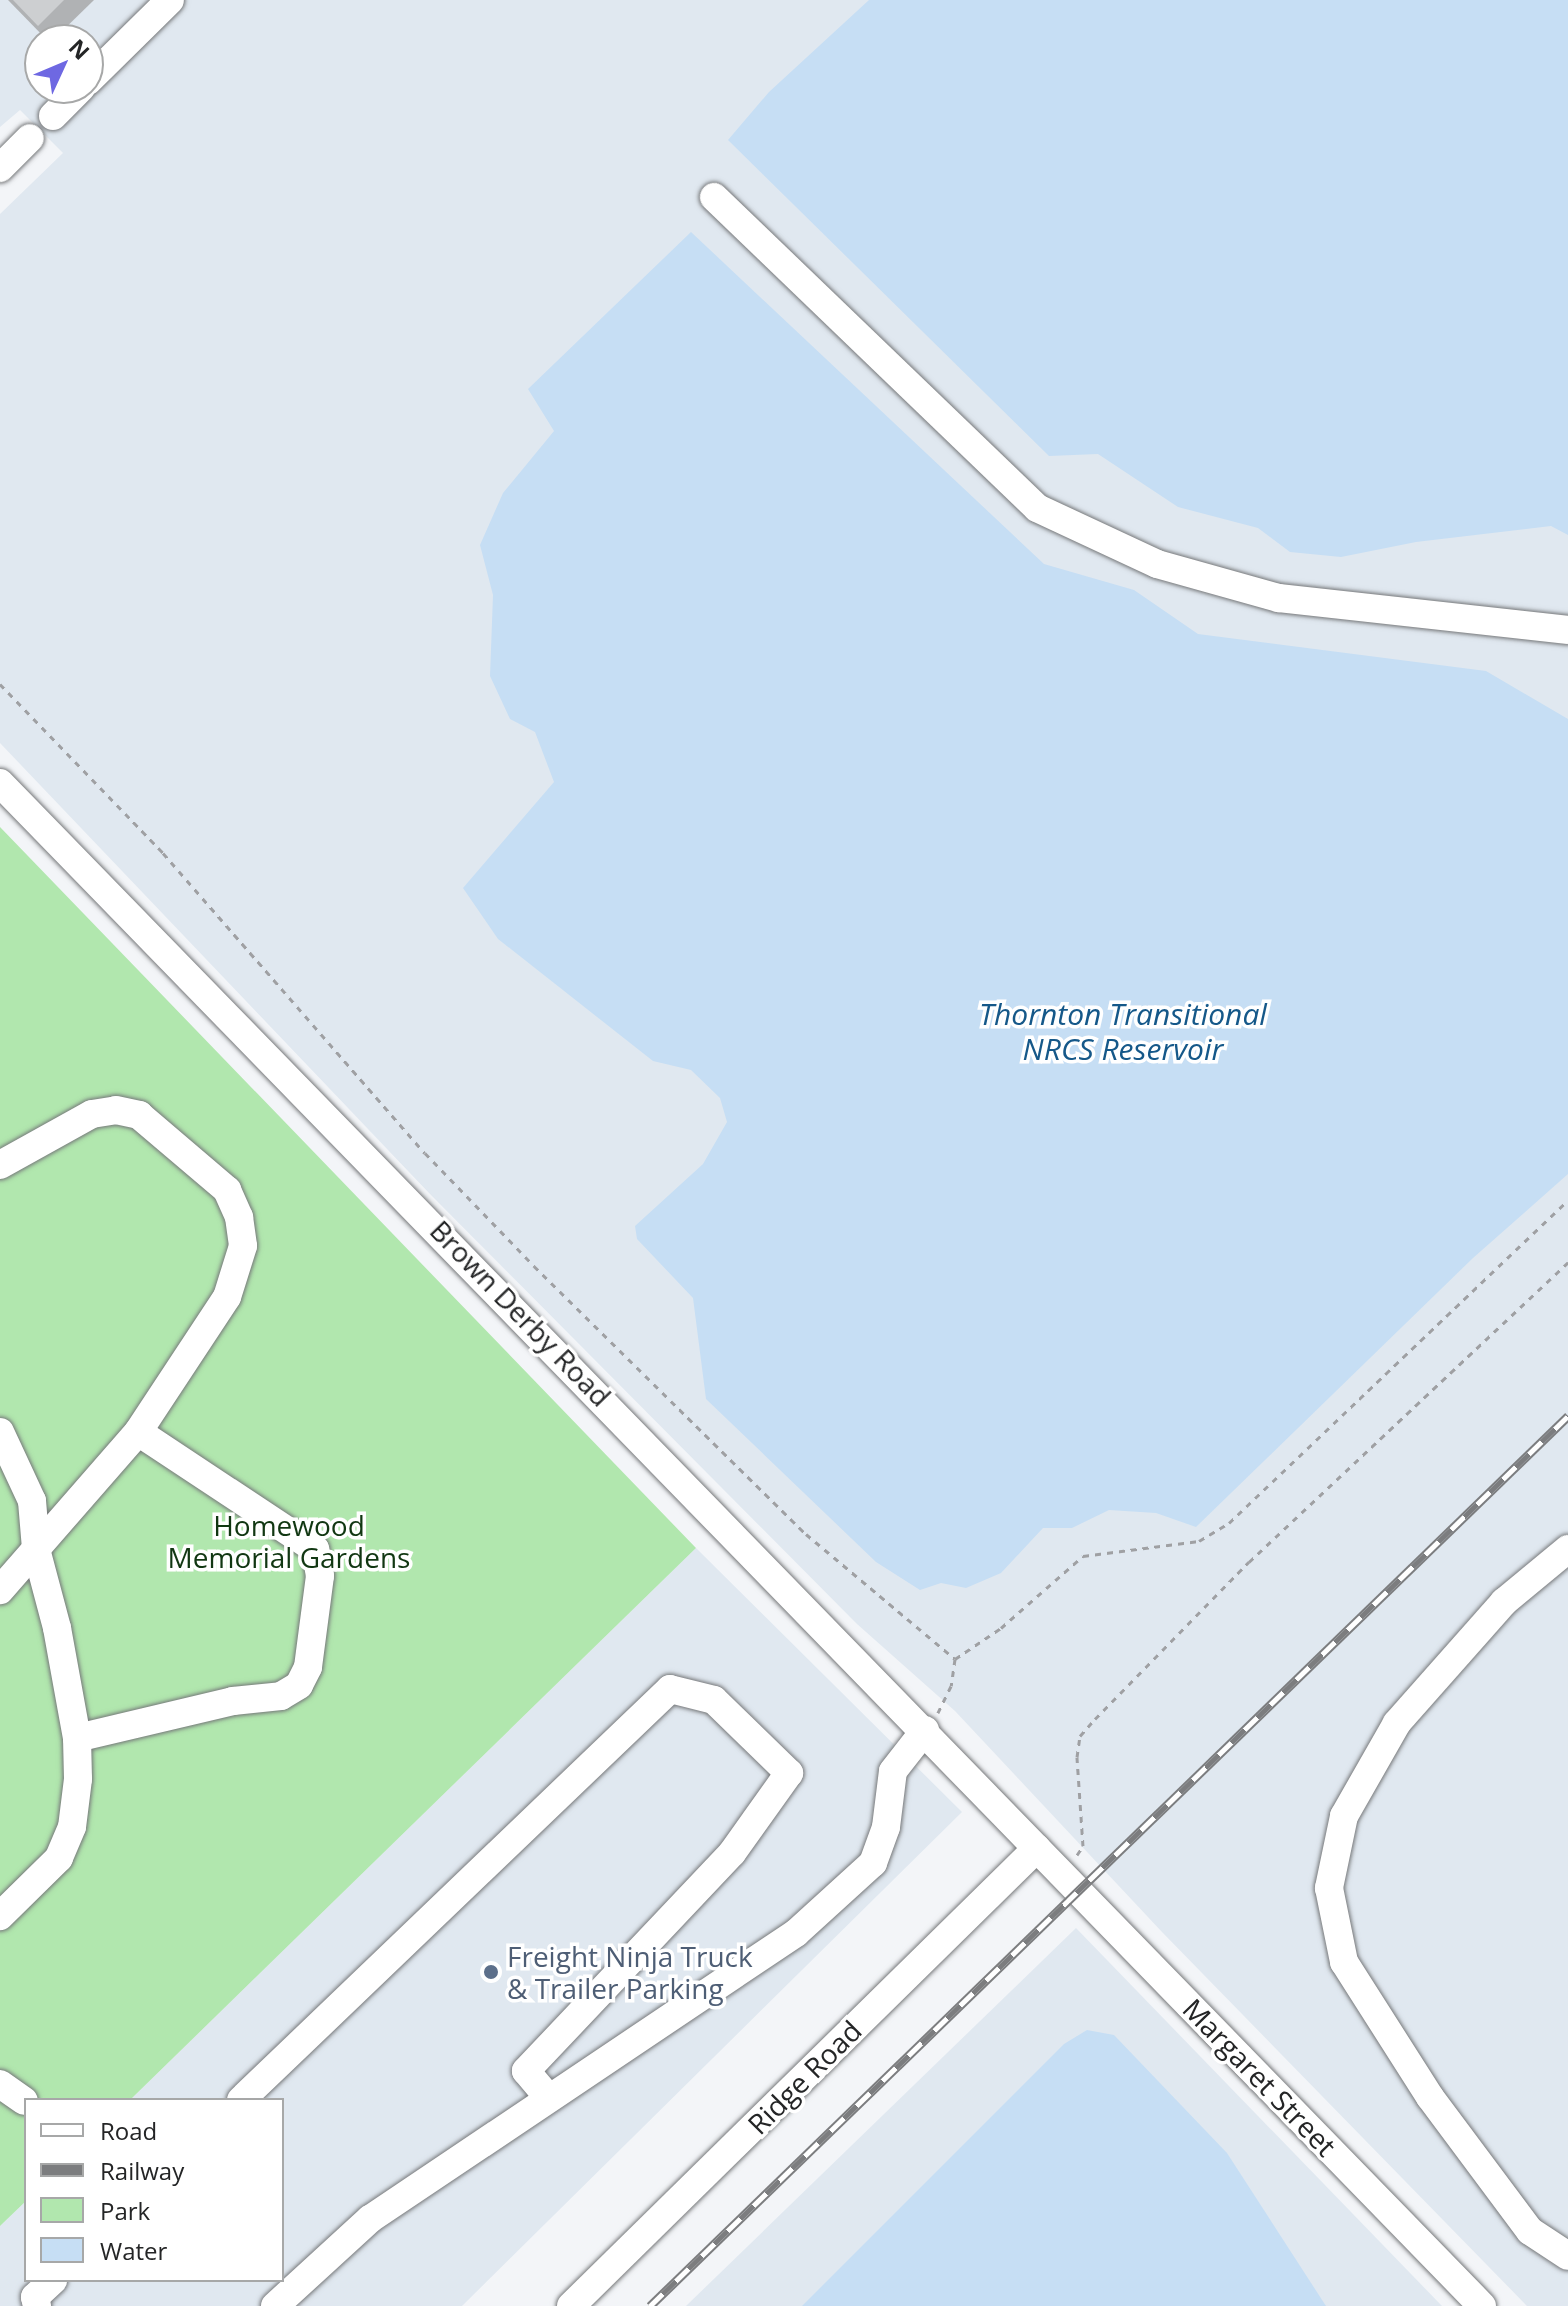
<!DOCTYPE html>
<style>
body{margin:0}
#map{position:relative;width:1568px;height:2306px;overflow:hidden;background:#f3f5f8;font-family:"Open Sans",sans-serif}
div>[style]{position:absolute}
.built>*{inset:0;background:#e0e8f0}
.green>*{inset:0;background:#b1e7ae}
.water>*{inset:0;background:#c6def4}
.path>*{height:3px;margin-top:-1.5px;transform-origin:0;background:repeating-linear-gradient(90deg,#9fa0a3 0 6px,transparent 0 12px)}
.roads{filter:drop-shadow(0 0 2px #76787a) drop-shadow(0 0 2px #76787a)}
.minor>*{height:28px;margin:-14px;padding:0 14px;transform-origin:14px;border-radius:14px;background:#fff}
.rail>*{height:9px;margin-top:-4.5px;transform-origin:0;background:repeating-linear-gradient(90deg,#fff 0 18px,#7c7d7f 0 36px);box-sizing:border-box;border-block:2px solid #7c7d7f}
.wall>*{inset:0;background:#b0b2b4}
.building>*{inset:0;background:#cdcfd1}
.dots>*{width:22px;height:22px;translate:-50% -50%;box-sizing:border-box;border:4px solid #fff;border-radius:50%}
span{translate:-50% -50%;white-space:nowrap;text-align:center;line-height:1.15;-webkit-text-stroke:7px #fff;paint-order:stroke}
.street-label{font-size:28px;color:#242526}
.park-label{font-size:28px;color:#113712}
.service-label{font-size:28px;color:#4e5e75}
.left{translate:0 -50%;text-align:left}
.water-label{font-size:30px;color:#155889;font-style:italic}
.legend{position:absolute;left:24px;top:2098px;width:260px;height:184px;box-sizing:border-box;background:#fff;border:2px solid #a7a8a8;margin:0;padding:10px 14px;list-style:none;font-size:24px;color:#242526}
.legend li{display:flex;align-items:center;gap:16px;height:40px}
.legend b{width:40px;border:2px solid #a7a8a8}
.north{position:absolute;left:24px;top:24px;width:80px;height:80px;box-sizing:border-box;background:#fff;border:2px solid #a7a8a8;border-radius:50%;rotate:46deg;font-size:22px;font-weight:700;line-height:32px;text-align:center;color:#242526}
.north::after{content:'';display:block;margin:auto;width:28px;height:36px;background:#6e68e2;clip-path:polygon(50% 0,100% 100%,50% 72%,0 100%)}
</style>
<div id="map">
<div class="built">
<i style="clip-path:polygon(evenodd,0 0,1568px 0,1568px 2306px,1527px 2306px,1162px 1932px,955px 1711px,857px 1624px,430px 1194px,0 743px,0 214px,63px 153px,20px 110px,0 127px,0 0,40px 40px,88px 40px,88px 88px,40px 88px,40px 40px)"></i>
<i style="clip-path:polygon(696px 1548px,962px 1812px,462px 2306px,0 2306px,0 2226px,26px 2201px,26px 2280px,282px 2280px,282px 2100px,130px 2100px)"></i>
<i style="clip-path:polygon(1076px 1928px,1442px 2306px,686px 2306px)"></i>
</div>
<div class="green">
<i style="clip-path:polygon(0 827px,696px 1548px,130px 2100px,26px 2100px,26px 2201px,0 2226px)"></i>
</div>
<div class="water">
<i style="clip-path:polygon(869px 0,1568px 0,1568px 535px,1551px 526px,1416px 542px,1341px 557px,1290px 552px,1258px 528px,1178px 507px,1098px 454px,1049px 456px,728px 140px,769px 92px)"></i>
<i style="clip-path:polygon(691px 232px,1044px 564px,1134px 590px,1198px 634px,1486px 671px,1568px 719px,1568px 1174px,1473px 1258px,1196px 1527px,1156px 1513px,1109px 1510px,1072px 1528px,1043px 1528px,1001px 1573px,966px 1588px,941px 1583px,920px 1590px,876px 1562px,706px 1399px,693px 1298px,637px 1239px,635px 1226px,703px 1164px,727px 1122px,720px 1098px,691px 1070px,653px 1061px,498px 939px,463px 888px,554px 782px,535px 732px,510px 719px,490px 676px,493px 595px,480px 545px,503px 493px,554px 431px,528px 389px)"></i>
<i style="clip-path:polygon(1087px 2030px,1114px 2035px,1227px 2153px,1326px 2306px,802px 2306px,1064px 2044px)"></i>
</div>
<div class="path">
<i style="left:0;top:684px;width:235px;rotate:46deg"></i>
<i style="left:163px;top:853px;width:398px;rotate:48.9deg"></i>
<i style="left:425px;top:1153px;width:157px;rotate:46deg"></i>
<i style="left:534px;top:1266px;width:382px;rotate:44.6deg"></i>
<i style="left:806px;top:1534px;width:194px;rotate:40deg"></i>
<i style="left:955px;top:1659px;width:27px;rotate:98deg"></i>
<i style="left:951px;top:1686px;width:30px;rotate:116deg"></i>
<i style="left:955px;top:1659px;width:55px;rotate:-34deg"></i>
<i style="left:1001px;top:1628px;width:109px;rotate:-41.3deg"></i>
<i style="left:1083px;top:1556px;width:117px;rotate:-7.4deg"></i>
<i style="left:1199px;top:1541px;width:35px;rotate:-31deg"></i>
<i style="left:1229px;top:1523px;width:468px;rotate:-43.6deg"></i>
<i style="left:1077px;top:1855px;width:11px;rotate:-56deg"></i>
<i style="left:1083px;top:1846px;width:89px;rotate:-93.9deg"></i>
<i style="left:1077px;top:1757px;width:21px;rotate:-82deg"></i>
<i style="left:1080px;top:1736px;width:23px;rotate:-49deg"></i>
<i style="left:1095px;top:1719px;width:220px;rotate:-45.6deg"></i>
<i style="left:1249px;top:1562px;width:438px;rotate:-43.2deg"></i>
</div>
<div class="roads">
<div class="minor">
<i style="left:88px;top:81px;width:115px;rotate:-44.6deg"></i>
<i style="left:53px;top:116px;width:40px;rotate:-45deg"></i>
<i style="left:0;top:168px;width:42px;rotate:-45deg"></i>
<i style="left:714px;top:197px;width:448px;rotate:43.9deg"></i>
<i style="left:1037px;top:508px;width:132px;rotate:25deg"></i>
<i style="left:1157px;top:564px;width:127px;rotate:15.6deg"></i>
<i style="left:1279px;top:598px;width:291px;rotate:6.3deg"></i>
<i style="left:0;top:783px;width:2125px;rotate:45.78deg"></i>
<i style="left:0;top:1165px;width:105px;rotate:-29deg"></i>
<i style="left:92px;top:1114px;width:24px;rotate:-9deg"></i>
<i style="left:116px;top:1110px;width:24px;rotate:12deg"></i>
<i style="left:139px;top:1115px;width:116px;rotate:40.4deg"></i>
<i style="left:227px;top:1190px;width:30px;rotate:66deg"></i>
<i style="left:239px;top:1217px;width:29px;rotate:82deg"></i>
<i style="left:243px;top:1246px;width:53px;rotate:107.4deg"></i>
<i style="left:227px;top:1297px;width:162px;rotate:123.4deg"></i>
<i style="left:138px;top:1432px;width:210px;rotate:131.1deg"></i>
<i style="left:0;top:1432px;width:76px;rotate:65.1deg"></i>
<i style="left:32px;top:1501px;width:48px;rotate:85.2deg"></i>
<i style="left:36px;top:1549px;width:82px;rotate:75.1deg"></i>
<i style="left:57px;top:1628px;width:112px;rotate:79.7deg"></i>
<i style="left:77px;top:1738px;width:41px;rotate:88.6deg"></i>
<i style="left:78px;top:1779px;width:48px;rotate:97.1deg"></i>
<i style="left:72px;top:1827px;width:34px;rotate:113deg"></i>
<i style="left:59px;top:1858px;width:83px;rotate:135.5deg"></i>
<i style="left:1568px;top:1549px;width:83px;rotate:140.4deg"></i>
<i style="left:1504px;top:1602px;width:162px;rotate:131.5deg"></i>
<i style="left:1397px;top:1723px;width:107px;rotate:119.7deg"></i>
<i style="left:1344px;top:1816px;width:74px;rotate:101.8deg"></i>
<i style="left:1329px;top:1888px;width:76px;rotate:78.5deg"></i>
<i style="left:1344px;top:1962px;width:160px;rotate:57.5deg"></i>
<i style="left:1430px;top:2097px;width:167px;rotate:53.3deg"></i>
<i style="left:1530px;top:2231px;width:45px;rotate:33.3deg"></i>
<i style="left:77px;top:1738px;width:160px;rotate:-13.3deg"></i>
<i style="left:233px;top:1701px;width:48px;rotate:-5.9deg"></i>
<i style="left:281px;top:1696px;width:21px;rotate:-31deg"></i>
<i style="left:299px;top:1685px;width:20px;rotate:-63deg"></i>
<i style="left:308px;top:1667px;width:92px;rotate:-82.5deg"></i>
<i style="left:320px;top:1576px;width:27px;rotate:-100deg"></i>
<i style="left:315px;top:1549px;width:212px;rotate:-146.5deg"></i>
<i style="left:0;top:2084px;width:29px;rotate:35deg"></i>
<i style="left:241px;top:2100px;width:594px;rotate:-43.77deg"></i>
<i style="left:670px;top:1689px;width:45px;rotate:14deg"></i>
<i style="left:714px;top:1700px;width:105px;rotate:44.2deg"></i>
<i style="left:789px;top:1773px;width:98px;rotate:125.5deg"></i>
<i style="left:732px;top:1853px;width:300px;rotate:133.4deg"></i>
<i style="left:526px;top:2071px;width:34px;rotate:50deg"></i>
<i style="left:37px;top:2306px;width:9px;rotate:-103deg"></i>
<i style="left:35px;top:2297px;width:25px;rotate:-43deg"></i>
<i style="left:275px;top:2306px;width:129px;rotate:-42.5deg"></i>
<i style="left:370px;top:2219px;width:513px;rotate:-33.88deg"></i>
<i style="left:796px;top:1933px;width:104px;rotate:-42.3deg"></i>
<i style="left:873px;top:1863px;width:38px;rotate:-70deg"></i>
<i style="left:886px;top:1827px;width:56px;rotate:-82.9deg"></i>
<i style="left:893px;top:1771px;width:52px;rotate:-52deg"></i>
<i style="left:571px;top:2306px;width:653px;rotate:-44.5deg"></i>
</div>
</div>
<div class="rail">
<i style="left:650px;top:2306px;width:1279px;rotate:-44.11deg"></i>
</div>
<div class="wall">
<i style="clip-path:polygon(8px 0,94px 0,53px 40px,47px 40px)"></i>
</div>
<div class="building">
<i style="clip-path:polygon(13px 0,64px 0,38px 26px)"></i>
</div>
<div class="dots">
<i style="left:491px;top:1972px;background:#5c6f8a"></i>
</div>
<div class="street-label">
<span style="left:521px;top:1313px;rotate:46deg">Brown Derby Road</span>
<span style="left:804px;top:2077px;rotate:-45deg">Ridge Road</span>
<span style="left:1260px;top:2077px;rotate:46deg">Margaret Street</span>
</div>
<div class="park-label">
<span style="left:289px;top:1541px">Homewood<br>Memorial Gardens</span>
</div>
<div class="service-label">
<span class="left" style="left:507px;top:1972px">Freight Ninja Truck<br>&amp; Trailer Parking</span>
</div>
<div class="water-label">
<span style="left:1123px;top:1031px">Thornton Transitional<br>NRCS Reservoir</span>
</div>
<ul class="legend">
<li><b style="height:10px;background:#fff"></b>Road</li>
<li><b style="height:10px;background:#7c7d7f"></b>Railway</li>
<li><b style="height:22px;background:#b1e7ae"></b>Park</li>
<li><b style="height:22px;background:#c6def4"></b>Water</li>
</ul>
<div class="north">N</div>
</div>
